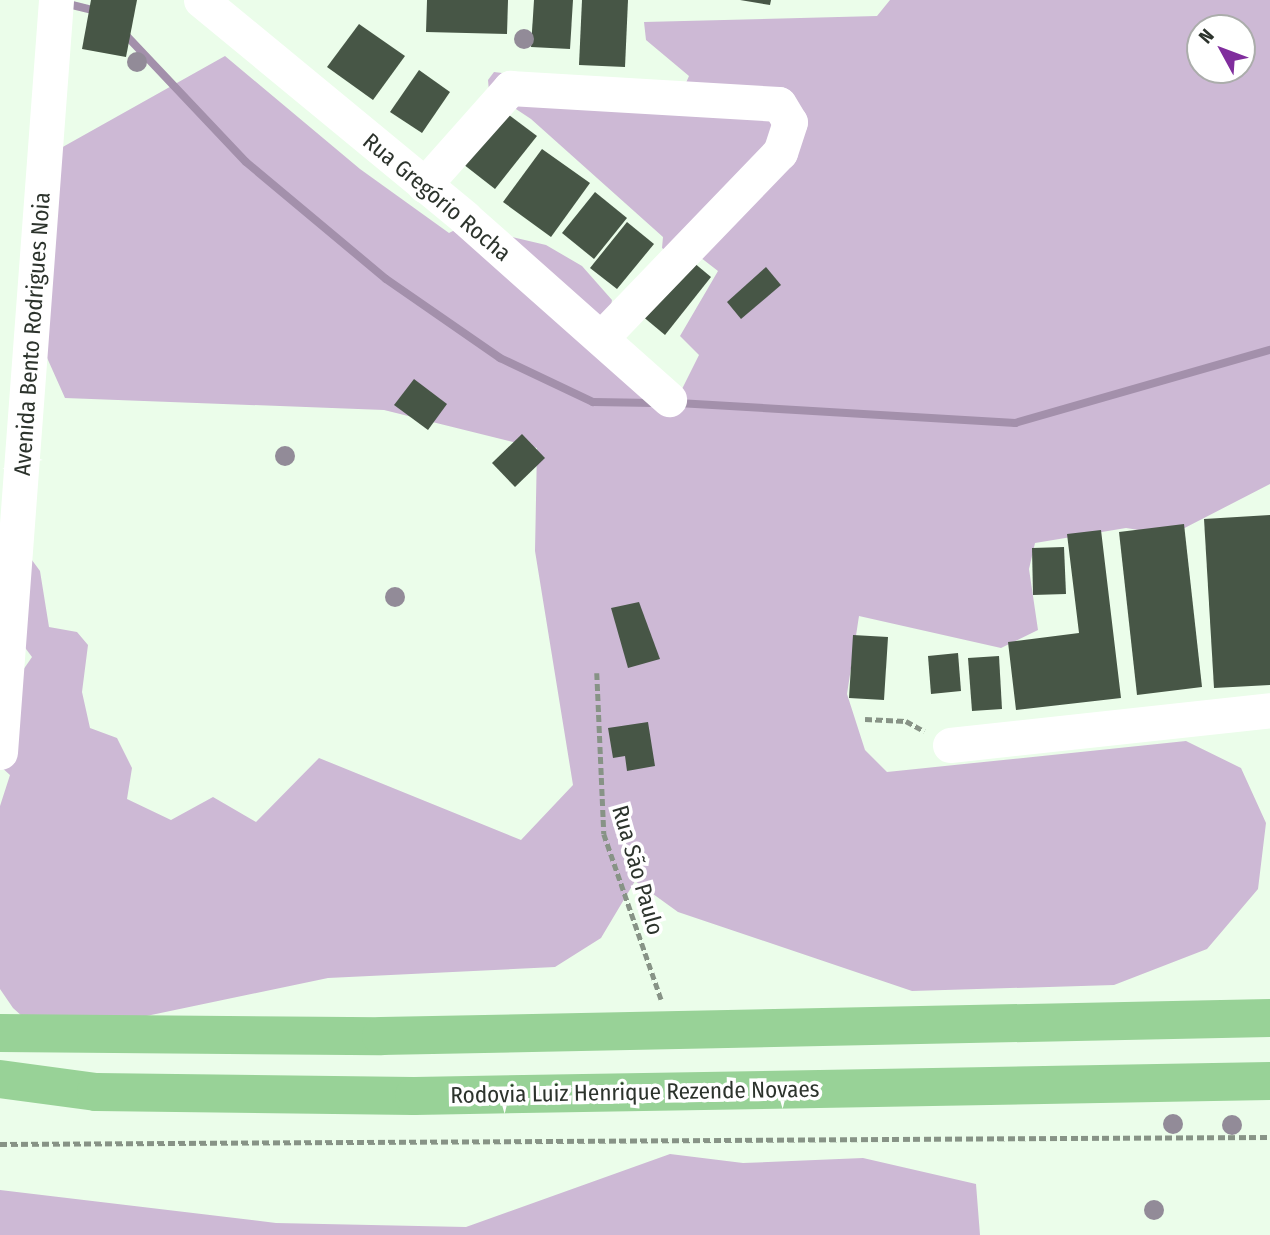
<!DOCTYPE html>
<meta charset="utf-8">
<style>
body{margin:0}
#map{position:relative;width:1270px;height:1235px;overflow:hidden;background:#ebfdea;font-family:"Fira Sans Condensed",sans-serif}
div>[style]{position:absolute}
.forest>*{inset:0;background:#cdb9d5}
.stream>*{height:8px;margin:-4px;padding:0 4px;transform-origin:4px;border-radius:4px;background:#a390ab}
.building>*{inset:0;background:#475646}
.path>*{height:4.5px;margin-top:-2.25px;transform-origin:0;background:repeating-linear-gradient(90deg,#879386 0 7px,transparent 0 10.5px)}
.minor>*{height:35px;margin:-17.5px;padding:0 17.5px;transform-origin:17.5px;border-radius:17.5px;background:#fff}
.highway>*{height:38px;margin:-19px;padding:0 19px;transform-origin:19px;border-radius:19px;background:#98d297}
.trees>*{width:20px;height:20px;margin:-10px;border-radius:50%;background:#928b98}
span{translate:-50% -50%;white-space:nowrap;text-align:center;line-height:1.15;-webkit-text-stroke:7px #fff;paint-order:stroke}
.street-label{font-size:23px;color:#2c332c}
.north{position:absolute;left:1186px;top:14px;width:70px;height:70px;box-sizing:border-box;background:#fff;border:2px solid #abadab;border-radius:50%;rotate:311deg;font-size:19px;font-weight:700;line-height:28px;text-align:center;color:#2c332c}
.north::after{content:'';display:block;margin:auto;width:24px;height:32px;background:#802d9d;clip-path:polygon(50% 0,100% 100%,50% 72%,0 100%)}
</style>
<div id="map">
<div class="forest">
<i style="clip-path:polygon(evenodd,890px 0,1270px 0,1270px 484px,1171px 535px,1126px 528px,1035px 543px,1029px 569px,1038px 630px,1001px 648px,859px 616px,847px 694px,865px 750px,887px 772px,1186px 741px,1241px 768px,1266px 823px,1258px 889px,1207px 949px,1114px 985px,912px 991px,678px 912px,635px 881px,601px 938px,555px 967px,328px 978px,132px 1019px,32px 1025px,13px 1008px,0 989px,0 806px,10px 775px,0 766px,21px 673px,32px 657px,20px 641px,15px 537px,40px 571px,49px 627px,77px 632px,88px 645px,82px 692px,90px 728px,117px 738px,132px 768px,127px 799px,171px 820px,213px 797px,256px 822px,319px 758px,521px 840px,573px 785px,535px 551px,537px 448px,384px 410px,65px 398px,44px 351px,52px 153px,225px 56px,360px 169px,449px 233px,484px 215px,512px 237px,546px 245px,582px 266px,612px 300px,602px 360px,670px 413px,699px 355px,680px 336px,718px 271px,687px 247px,669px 253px,662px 248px,663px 237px,531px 119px,489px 91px,488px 80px,494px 72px,681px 94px,689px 76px,646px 40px,644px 22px,877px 16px,890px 0,1200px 28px,1242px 28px,1242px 70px,1200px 70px,1200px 28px)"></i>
<i style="clip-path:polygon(670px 1154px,743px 1163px,863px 1158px,976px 1184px,980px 1235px,0 1235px,0 1190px,276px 1223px,466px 1227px)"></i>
</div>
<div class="stream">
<i style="left:68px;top:4px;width:32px;rotate:14deg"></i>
<i style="left:122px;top:31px;width:180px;rotate:46.6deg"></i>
<i style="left:246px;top:162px;width:182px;rotate:39.9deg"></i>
<i style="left:386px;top:279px;width:139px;rotate:34.7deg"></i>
<i style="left:500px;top:358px;width:103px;rotate:25.3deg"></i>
<i style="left:593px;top:402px;width:62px;rotate:0.9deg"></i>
<i style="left:678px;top:403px;width:338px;rotate:3.4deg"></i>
<i style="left:1015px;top:423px;width:265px;rotate:-16deg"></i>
</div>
<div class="building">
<i style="clip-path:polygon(91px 0,137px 0,126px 57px,82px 49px)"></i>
<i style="clip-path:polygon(427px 0,508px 0,507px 34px,426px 32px)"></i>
<i style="clip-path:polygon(534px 0,573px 0,570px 49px,531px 47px)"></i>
<i style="clip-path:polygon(582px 0,628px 0,625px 67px,579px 65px)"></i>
<i style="clip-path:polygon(740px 0,771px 0,770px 5px)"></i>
<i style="clip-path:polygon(359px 24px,405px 56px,373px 100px,327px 67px)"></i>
<i style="clip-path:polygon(419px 70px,450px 92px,422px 133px,390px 112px)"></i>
<i style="clip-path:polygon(497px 106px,537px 136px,495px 189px,454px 157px)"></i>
<i style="clip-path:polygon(542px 149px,590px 183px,551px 237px,503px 202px)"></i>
<i style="clip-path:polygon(595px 192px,627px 218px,594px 259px,562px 233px)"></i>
<i style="clip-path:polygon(627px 222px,654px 244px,617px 289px,590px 268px)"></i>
<i style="clip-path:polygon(687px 257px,711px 277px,665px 335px,641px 315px)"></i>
<i style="clip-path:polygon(766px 267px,781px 285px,741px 319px,727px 302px)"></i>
<i style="clip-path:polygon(414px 379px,447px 404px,428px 430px,394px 405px)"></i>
<i style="clip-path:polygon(522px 434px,545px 458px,515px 487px,492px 463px)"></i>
<i style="clip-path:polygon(1270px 515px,1270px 685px,1214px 688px,1204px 519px)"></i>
<i style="clip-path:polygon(1184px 524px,1202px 687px,1137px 695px,1119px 532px)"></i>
<i style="clip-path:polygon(1101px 530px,1121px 698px,1016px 710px,1008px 642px,1079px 633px,1067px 534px)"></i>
<i style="clip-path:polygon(1064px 547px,1066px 594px,1033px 595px,1032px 548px)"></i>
<i style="clip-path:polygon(639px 602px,660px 659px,628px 668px,611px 608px)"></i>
<i style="clip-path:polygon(853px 635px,888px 637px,884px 700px,849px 698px)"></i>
<i style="clip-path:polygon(958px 653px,961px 691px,931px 694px,928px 656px)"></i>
<i style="clip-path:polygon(999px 656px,1002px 709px,972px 711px,968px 658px)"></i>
<i style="clip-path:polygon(648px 722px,655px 766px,627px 771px,625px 756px,613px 758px,608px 728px)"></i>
</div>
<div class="path">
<i style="left:597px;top:673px;width:161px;rotate:87.5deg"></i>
<i style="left:604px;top:834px;width:175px;rotate:70.9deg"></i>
<i style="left:865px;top:719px;width:41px;rotate:2.8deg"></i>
<i style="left:906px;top:721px;width:21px;rotate:29deg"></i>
<i style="left:0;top:1144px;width:1270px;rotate:-0.32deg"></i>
</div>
<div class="minor">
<i style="left:201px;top:0;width:342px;rotate:39.5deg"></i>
<i style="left:465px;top:218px;width:273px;rotate:41.6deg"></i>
<i style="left:424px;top:185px;width:130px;rotate:-48.4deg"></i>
<i style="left:510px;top:88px;width:269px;rotate:3.4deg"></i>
<i style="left:779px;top:104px;width:21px;rotate:59deg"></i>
<i style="left:790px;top:122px;width:32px;rotate:108deg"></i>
<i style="left:780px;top:152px;width:258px;rotate:133.9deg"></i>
<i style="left:950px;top:745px;width:322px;rotate:-6.2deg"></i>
<i style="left:0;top:752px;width:754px;rotate:-85.74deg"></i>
</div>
<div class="highway">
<i style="left:0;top:1033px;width:381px;rotate:0.5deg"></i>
<i style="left:381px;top:1036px;width:889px;rotate:-1.16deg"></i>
<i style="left:0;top:1079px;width:97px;rotate:7.7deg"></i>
<i style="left:96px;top:1092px;width:318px;rotate:0.7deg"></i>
<i style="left:414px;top:1096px;width:856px;rotate:-1deg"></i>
</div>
<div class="trees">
<i style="left:524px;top:39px"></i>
<i style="left:137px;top:62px"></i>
<i style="left:285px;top:456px"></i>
<i style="left:395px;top:597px"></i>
<i style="left:1173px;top:1124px"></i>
<i style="left:1232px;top:1125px"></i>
<i style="left:1154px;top:1210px"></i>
</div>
<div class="street-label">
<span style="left:437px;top:197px;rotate:40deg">Rua Gregório Rocha</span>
<span style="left:32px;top:334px;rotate:-86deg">Avenida Bento Rodrigues Noia</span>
<span style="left:638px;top:870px;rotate:74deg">Rua São Paulo</span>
<span style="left:635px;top:1092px;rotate:-1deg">Rodovia Luiz Henrique Rezende Novaes</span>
</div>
<div class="north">N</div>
</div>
